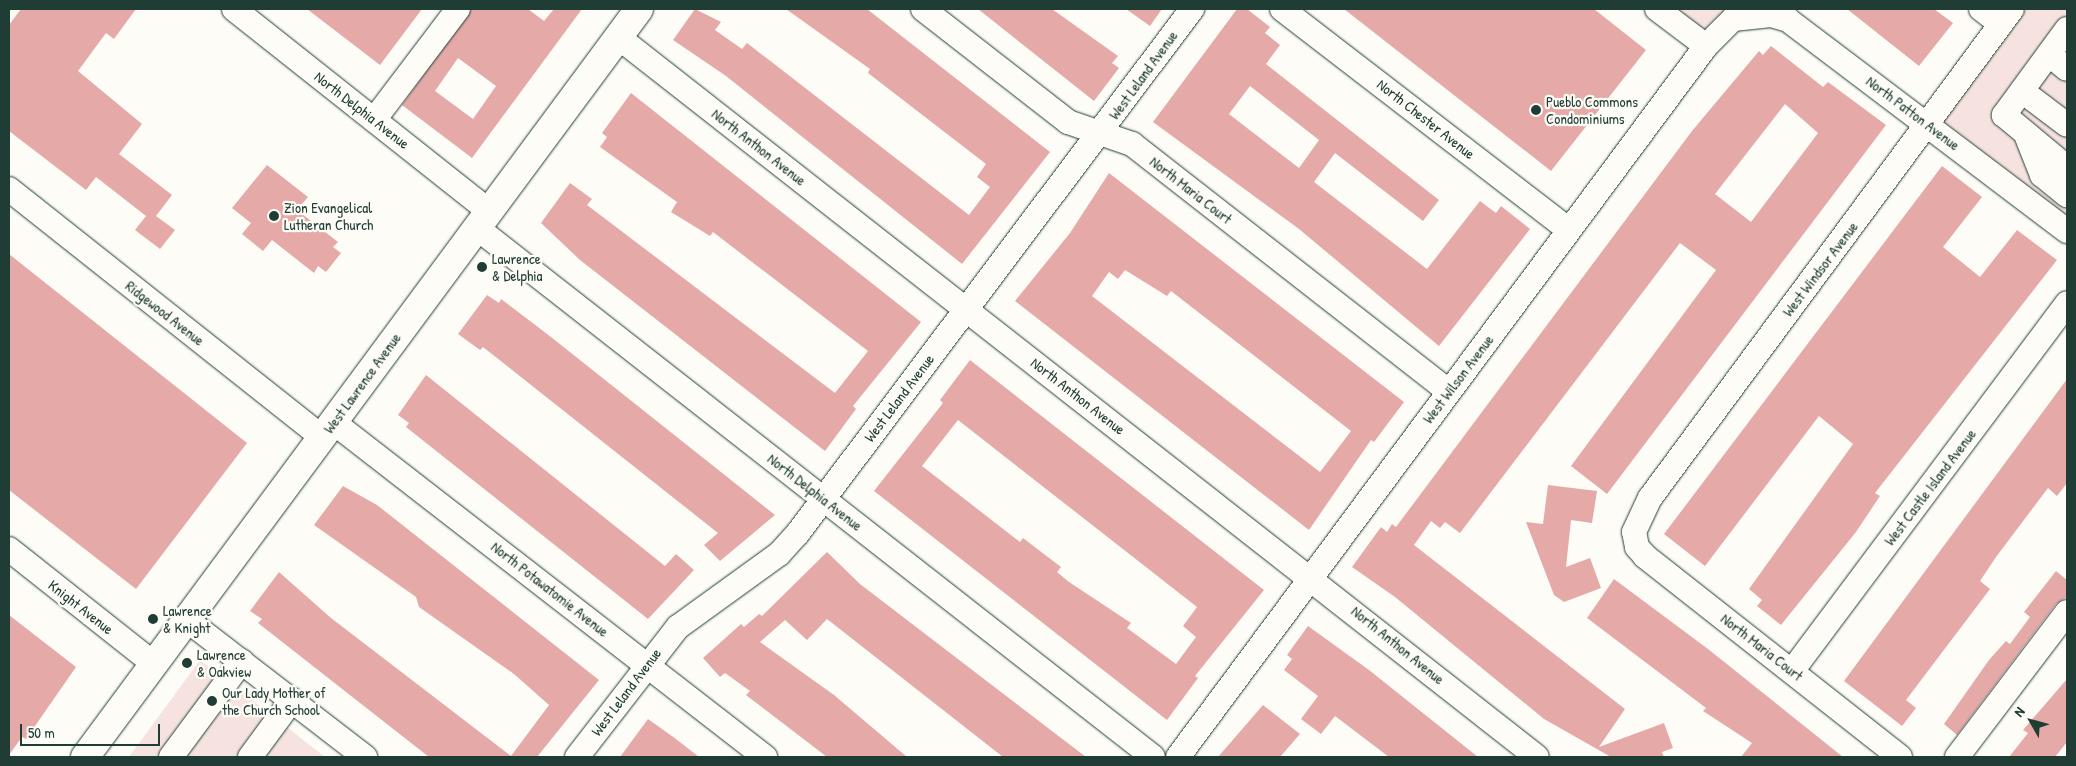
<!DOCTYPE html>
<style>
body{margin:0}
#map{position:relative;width:2076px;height:766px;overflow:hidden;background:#fdfcf7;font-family:"Patrick Hand",sans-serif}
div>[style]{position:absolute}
.built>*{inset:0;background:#f6e3df}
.building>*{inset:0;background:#e5aaa8}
.roads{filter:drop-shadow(0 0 1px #1f3d34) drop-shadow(0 0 1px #1f3d34)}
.minor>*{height:24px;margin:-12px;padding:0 12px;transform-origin:12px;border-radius:12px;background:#fdfcf7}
.major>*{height:28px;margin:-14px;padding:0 14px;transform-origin:14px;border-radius:14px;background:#fdfcf7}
.dots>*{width:14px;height:14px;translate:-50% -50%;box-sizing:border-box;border:2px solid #fdfcf7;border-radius:50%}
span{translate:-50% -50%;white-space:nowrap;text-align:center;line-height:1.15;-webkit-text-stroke:4.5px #fdfcf7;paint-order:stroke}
.street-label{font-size:15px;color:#1f3d34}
.poi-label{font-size:15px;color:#1f3d34}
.left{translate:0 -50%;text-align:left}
.frame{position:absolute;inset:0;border:10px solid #1f3d34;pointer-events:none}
.north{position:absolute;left:2006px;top:696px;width:50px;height:50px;-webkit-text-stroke:4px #fdfcf7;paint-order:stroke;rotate:308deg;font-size:14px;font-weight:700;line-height:20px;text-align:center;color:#1f3d34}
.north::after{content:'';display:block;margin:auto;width:18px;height:22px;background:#1f3d34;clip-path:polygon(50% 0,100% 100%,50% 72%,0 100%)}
.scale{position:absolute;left:20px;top:724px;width:140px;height:22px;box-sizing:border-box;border:2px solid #1f3d34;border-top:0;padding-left:6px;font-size:15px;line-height:18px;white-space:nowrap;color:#1f3d34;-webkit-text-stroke:4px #fdfcf7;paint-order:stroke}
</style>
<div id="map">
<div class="built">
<i style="clip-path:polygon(1669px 9px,1746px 9px,1707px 38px)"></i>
<i style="clip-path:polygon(2004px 9px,2067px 9px,2067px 225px,1925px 115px)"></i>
<i style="clip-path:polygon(200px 660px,238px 689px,325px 757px,129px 757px)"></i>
</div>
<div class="building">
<i style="clip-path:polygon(21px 9px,136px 9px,114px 39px,106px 33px,78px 71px,142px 124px,119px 154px,172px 195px,156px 216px,175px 230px,160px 249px,135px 230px,146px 216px,96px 177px,86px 190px,9px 131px,9px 25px)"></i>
<i style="clip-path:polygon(307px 9px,422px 9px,380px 65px)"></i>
<i style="clip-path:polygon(evenodd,471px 9px,528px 9px,544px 21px,554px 9px,582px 9px,472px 158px,402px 105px,471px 9px,458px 58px,496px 86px,473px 119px,435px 91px,458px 58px)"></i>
<i style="clip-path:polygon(695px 9px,721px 22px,715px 30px,742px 49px,747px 43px,969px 215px,990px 187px,977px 177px,986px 164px,868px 73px,870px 69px,786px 9px,867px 9px,1050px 152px,962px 264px,726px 76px,673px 40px)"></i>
<i style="clip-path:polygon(978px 9px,1052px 9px,1118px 56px,1112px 63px,1119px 68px,1094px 101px)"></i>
<i style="clip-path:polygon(1126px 9px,1162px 9px,1150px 26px)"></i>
<i style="clip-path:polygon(evenodd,1237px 9px,1247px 9px,1270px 27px,1265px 33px,1280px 45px,1266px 64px,1439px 200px,1423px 221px,1335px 153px,1314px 182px,1427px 269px,1480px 201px,1496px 213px,1501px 206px,1530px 229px,1439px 346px,1299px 229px,1153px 122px,1237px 9px,1250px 86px,1319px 140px,1299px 168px,1229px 114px,1250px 86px)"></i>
<i style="clip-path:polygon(1344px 9px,1594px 9px,1646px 50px,1551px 171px)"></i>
<i style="clip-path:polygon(1847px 9px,1934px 9px,1953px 23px,1919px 66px)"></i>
<i style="clip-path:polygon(evenodd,1771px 46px,1823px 87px,1828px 82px,1886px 125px,1607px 494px,1571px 466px,1716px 270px,1680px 243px,1460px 533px,1445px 522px,1440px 528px,1431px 521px,1414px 545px,1625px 709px,1599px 747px,1664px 723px,1673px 748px,1662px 752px,1664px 757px,1611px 757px,1544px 719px,1395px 597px,1352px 567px,1381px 527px,1387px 532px,1392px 524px,1396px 527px,1692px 131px,1759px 51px,1763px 55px,1771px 46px,1785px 104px,1818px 133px,1751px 222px,1715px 194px,1785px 104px)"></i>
<i style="clip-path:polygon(631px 93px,921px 322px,853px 406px,856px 409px,825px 451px,580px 260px,541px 223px,570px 183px,592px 199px,587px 205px,835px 393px,868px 351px,713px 232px,710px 236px,671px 212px,677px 202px,600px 147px,607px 137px,602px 133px)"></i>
<i style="clip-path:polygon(267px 165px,308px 197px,297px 210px,338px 242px,333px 247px,341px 253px,326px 272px,318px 266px,314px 273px,272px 240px,263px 251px,242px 234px,251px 223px,232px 208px)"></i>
<i style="clip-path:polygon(1942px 166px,1982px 197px,1943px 247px,1980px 277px,2017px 230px,2057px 260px,1875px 493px,1880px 496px,1856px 532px,1781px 625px,1757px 606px,1762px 600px,1749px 589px,1853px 444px,1819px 416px,1705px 566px,1664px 534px)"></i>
<i style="clip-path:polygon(evenodd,1109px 173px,1404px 402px,1374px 442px,1371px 440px,1309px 530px,1015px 301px,1070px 233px,1109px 173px,1125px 270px,1167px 296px,1171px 291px,1351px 431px,1320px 472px,1092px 296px,1109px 272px,1118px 279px,1125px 270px)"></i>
<i style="clip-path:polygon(9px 254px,247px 443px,136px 589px,9px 490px)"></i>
<i style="clip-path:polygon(487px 295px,499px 303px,501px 299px,551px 337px,775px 515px,720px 561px,704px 545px,718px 533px,483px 347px,480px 350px,458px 334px)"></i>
<i style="clip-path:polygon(evenodd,970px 360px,1264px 590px,1195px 676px,1198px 678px,1167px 720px,874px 491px,943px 403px,940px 400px,970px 360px,958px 420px,1197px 607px,1183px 626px,1196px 637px,1176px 664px,1127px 628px,1131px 623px,1069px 582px,1057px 572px,1061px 567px,1023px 538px,1020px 542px,922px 466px,958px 420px)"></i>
<i style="clip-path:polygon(426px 375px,665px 566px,676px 554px,694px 570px,648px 619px,406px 427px,409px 423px,398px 415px)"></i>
<i style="clip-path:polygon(2067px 379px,2067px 483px,2057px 496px,2048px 488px,1996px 557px,1980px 581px,1990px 589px,1906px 700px,1916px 708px,1902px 726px,1844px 681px)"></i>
<i style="clip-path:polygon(1548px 485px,1597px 491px,1592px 523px,1571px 520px,1566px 567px,1590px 558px,1601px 588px,1564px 602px,1554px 595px,1526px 522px,1543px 524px)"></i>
<i style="clip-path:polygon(343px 486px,377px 505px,599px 680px,537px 757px,429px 757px,258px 623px,262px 619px,250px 611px,279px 572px,331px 618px,511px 756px,549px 705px,514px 674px,419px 607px,416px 597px,314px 525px)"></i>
<i style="clip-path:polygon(827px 552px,860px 584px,1086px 757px,1003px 757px,827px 619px,807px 640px,785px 620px,760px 642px,834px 695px,907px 757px,827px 757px,746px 695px,750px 691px,725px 673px,720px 677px,703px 658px,741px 624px,744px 627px,759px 614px,762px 616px)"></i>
<i style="clip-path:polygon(2056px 571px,2067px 580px,2067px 597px,2056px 604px,1957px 735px,1944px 724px,1989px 660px,2006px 641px,2010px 644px,2030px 617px,2024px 612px)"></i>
<i style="clip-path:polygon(1614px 579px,1708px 649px,1843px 757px,1741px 757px,1752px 743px,1703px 711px,1706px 708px,1587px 618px)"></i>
<i style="clip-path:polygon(9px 615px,76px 667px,26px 739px,22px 737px,9px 755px)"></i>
<i style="clip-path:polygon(1308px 626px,1369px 670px,1478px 757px,1389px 757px,1335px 716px,1321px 734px,1301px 719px,1318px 696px,1284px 670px,1292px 659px,1287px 655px)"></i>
<i style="clip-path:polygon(2067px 679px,2067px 742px,2055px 757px,2009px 757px,2028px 733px,2023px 730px)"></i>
<i style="clip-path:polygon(1263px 705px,1300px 734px,1280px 757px,1218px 757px)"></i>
<i style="clip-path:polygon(648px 719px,676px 739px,699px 757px,620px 757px)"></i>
</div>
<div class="roads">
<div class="minor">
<i style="left:234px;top:9px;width:325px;rotate:38.4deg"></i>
<i style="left:923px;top:9px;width:184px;rotate:37.9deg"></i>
<i style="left:1068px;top:122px;width:68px;rotate:19deg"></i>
<i style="left:1132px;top:144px;width:401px;rotate:38deg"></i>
<i style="left:1282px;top:9px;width:362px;rotate:37.6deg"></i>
<i style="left:1657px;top:9px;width:61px;rotate:37.1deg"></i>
<i style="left:1981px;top:9px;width:25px;rotate:37deg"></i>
<i style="left:2067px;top:29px;width:107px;rotate:126.2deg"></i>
<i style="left:2004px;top:115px;width:80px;rotate:39.9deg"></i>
<i style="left:2065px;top:166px;width:9px;rotate:77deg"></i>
<i style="left:618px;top:37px;width:1167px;rotate:38.08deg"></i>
<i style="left:2049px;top:54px;width:23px;rotate:40deg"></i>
<i style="left:2022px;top:91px;width:56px;rotate:37.1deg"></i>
<i style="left:374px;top:120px;width:139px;rotate:-52.9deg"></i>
<i style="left:2027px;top:137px;width:41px;rotate:68.5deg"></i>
<i style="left:2042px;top:175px;width:32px;rotate:39deg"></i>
<i style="left:9px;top:189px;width:399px;rotate:38.4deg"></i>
<i style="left:477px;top:228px;width:858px;rotate:38.04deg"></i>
<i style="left:333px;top:422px;width:547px;rotate:37.79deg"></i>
<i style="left:9px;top:549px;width:185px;rotate:38.4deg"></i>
<i style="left:187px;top:620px;width:225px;rotate:37.6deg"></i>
<i style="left:1792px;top:671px;width:459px;rotate:-53.2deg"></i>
<i style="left:171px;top:757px;width:119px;rotate:-53.5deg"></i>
<i style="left:250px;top:757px;width:71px;rotate:-53.6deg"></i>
<i style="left:577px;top:757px;width:165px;rotate:-52.2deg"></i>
<i style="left:678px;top:627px;width:125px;rotate:-35.9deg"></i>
<i style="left:779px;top:554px;width:28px;rotate:-48deg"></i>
<i style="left:798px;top:533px;width:656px;rotate:-53.06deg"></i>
<i style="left:1178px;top:757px;width:886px;rotate:-53.4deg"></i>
<i style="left:1706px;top:46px;width:38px;rotate:-45deg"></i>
<i style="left:1733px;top:19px;width:38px;rotate:-6deg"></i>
<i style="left:1771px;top:15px;width:18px;rotate:16deg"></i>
<i style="left:1788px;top:20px;width:350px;rotate:37.1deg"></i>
<i style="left:1900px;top:757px;width:325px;rotate:-141.8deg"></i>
<i style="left:1645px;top:556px;width:12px;rotate:-132deg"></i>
<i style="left:1637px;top:547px;width:15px;rotate:-101deg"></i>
<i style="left:1634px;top:532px;width:38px;rotate:-65deg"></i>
<i style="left:1650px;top:498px;width:608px;rotate:-53.49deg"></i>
<i style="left:1957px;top:757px;width:182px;rotate:-52.8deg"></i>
</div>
<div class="major">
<i style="left:85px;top:757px;width:931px;rotate:-53.47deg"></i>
</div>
</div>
<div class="dots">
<i style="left:1536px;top:110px;background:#1f3d34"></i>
<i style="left:274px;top:216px;background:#1f3d34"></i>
<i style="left:482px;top:267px;background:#1f3d34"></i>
<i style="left:153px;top:619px;background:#1f3d34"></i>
<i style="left:187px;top:663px;background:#1f3d34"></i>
<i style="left:212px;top:701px;background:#1f3d34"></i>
</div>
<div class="street-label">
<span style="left:1143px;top:75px;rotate:-54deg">West Leland Avenue</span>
<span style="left:362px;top:110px;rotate:38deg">North Delphia Avenue</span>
<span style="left:1913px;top:113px;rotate:37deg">North Patton Avenue</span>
<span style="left:1426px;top:119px;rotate:38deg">North Chester Avenue</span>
<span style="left:759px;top:147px;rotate:38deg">North Anthon Avenue</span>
<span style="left:1191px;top:190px;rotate:38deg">North Maria Court</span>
<span style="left:1820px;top:269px;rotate:-53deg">West Windsor Avenue</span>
<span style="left:165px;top:313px;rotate:38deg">Ridgewood Avenue</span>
<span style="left:1458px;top:379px;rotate:-53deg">West Wilson Avenue</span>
<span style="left:362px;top:383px;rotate:-54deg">West Lawrence Avenue</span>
<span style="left:1078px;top:396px;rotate:38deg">North Anthon Avenue</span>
<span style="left:899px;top:398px;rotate:-53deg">West Leland Avenue</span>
<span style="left:1930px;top:487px;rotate:-53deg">West Castle Island Avenue</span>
<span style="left:815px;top:492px;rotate:38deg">North Delphia Avenue</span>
<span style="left:550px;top:589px;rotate:38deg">North Potawatomie Avenue</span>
<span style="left:81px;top:607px;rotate:38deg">Knight Avenue</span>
<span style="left:1398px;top:645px;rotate:39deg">North Anthon Avenue</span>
<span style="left:1762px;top:647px;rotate:38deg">North Maria Court</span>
<span style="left:626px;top:692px;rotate:-53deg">West Leland Avenue</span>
</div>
<div class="poi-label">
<span class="left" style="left:1546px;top:110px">Pueblo Commons<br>Condominiums</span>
<span class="left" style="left:284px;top:216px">Zion Evangelical<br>Lutheran Church</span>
<span class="left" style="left:492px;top:267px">Lawrence<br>&amp; Delphia</span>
<span class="left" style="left:163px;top:619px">Lawrence<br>&amp; Knight</span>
<span class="left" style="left:197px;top:663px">Lawrence<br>&amp; Oakview</span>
<span class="left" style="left:222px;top:701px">Our Lady Mother of<br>the Church School</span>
</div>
<div class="frame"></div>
<div class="north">N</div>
<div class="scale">50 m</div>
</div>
